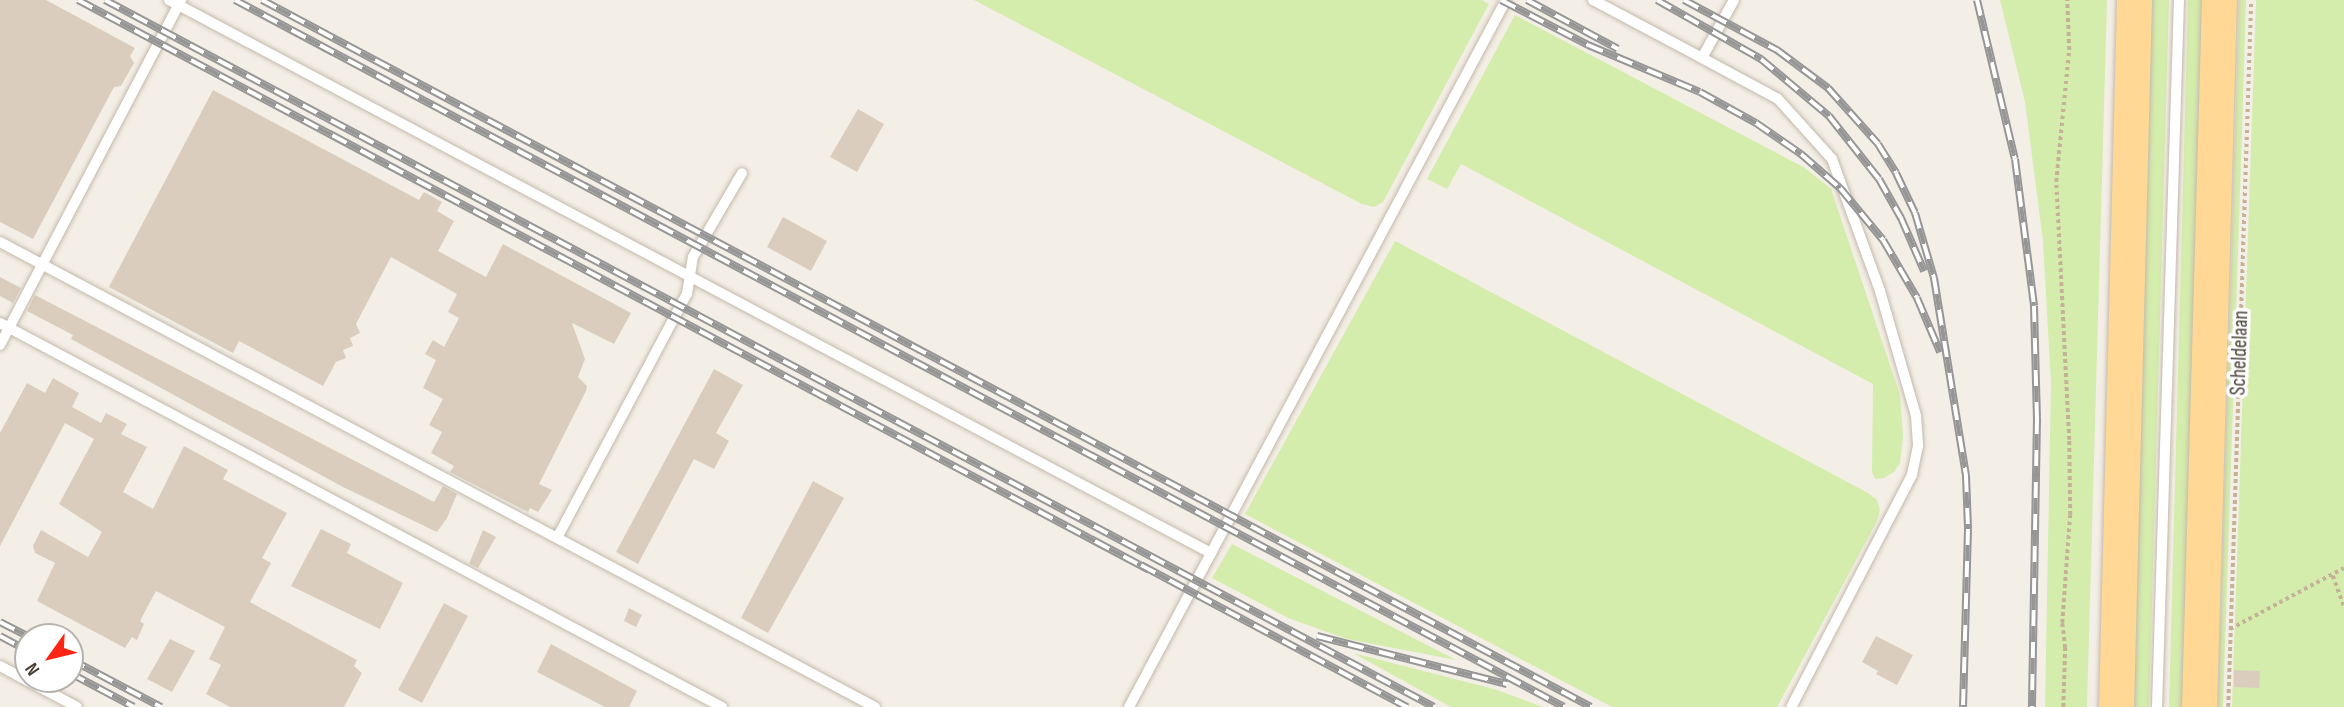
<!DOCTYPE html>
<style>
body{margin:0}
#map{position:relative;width:2344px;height:707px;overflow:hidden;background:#f4efe6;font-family:"Sofia Sans Condensed",sans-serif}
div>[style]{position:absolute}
.green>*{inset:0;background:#d4ecac}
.building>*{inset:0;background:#dacdbe}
.path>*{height:3.5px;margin-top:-1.75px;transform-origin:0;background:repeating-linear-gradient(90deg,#c4b198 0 3.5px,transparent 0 7px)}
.roads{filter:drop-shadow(0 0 2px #c4b9ab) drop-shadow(0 0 2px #c4b9ab)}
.service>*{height:10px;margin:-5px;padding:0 5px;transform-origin:5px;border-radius:5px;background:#fff}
.primary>*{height:35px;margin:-17.5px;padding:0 17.5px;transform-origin:17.5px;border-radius:17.5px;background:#ffd895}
.rail>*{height:8px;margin-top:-4px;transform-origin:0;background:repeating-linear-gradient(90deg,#fff 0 16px,#969696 0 32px);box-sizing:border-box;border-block:2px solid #969696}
span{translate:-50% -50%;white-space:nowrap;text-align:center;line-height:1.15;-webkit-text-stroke:7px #fff;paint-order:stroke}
.street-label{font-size:21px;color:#483f35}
.north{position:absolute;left:14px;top:623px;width:70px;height:70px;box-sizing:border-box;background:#fff;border:2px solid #b6b2ae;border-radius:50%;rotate:236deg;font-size:19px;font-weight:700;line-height:28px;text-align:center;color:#483f35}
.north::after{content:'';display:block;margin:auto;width:24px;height:32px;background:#ff2413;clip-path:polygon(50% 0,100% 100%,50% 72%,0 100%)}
</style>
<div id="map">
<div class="green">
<i style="clip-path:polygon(974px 0,1482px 0,1489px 4px,1383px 202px,1374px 207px,1362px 204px)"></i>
<i style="clip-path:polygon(2000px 0,2107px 0,2087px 707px,2045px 707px,2051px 383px,2043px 241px,2025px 102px)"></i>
<i style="clip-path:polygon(2148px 0,2169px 0,2149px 707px,2130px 707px)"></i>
<i style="clip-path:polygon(2188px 0,2209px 0,2189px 707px,2169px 707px)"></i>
<i style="clip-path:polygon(2239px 0,2246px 0,2242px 132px,2223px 707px,2218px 707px)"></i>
<i style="clip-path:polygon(2256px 0,2344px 0,2344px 707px,2232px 707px)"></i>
<i style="clip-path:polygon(1515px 15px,1805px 168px,1831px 189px,1900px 395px,1903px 436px,1900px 463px,1894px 472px,1884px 478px,1875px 479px,1872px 472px,1873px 384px,1461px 164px,1447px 189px,1427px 179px)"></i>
<i style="clip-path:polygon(1395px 241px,1868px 493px,1877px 500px,1880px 510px,1877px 521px,1777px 707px,1612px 707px,1245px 514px)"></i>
<i style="clip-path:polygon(1232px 544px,1456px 660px,1347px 639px,1288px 618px,1212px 578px)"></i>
<i style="clip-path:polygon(1353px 653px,1494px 689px,1543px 707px,1451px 707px)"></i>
</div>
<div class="building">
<i style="clip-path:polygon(0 0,46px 0,135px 48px,130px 56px,134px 63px,121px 86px,114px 87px,33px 239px,0 222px)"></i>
<i style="clip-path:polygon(213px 90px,419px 200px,424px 192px,442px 202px,437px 211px,454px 221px,438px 251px,486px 277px,503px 244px,631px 313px,614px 344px,572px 323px,585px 359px,578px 377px,587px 386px,586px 391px,539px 484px,552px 490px,538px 512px,530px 508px,528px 512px,450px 472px,454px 466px,431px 453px,442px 432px,429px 425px,443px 399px,423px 388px,436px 360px,425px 354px,433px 340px,444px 347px,459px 318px,448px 312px,457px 294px,391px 257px,356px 324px,360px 333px,350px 338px,353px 346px,343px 350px,346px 358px,336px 362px,323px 386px,239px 341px,233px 353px,109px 287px)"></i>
<i style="clip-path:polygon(858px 109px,884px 124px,857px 172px,830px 157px)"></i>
<i style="clip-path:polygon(783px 217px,827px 241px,811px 271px,767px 247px)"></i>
<i style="clip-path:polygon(0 277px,21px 288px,13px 303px,0 296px)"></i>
<i style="clip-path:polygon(35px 295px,434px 502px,443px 486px,457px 494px,447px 518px,437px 532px,343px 487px,71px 339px,73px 335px,27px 311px)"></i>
<i style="clip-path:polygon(714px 369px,743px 385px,716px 433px,729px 441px,714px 469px,694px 459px,638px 564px,616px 552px)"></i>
<i style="clip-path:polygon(53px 378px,79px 393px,72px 407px,101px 423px,106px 413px,127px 424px,121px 434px,147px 447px,123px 492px,153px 509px,184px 446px,228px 470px,223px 479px,287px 513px,262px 558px,271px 563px,250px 602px,357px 660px,354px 666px,362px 673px,344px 707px,230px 707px,206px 694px,221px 665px,209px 659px,225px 627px,156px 591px,140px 621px,144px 624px,137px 640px,132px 637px,125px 648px,37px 601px,55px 563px,35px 553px,33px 546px,41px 530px,88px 557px,102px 532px,59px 504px,94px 439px,65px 423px,0 546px,0 433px,27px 383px,45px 393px)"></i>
<i style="clip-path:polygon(813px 481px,844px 498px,768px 633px,741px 618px)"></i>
<i style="clip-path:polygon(321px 529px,351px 544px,347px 553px,403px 583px,380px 629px,291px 586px)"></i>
<i style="clip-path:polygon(483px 530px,496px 537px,478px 568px,469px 564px)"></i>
<i style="clip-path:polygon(444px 603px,468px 616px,422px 703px,398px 690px)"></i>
<i style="clip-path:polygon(629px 608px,642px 615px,636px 627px,624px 621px)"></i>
<i style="clip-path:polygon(1876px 636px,1913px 655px,1897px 685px,1876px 674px,1878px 671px,1862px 662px)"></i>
<i style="clip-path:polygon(170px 639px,195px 651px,172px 692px,147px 679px)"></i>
<i style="clip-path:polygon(551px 644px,637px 691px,629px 707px,605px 707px,537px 672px)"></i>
<i style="clip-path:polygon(2234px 670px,2260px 671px,2259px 688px,2234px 687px)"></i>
</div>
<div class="path">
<i style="left:2333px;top:576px;width:33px;rotate:70deg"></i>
<i style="left:2230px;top:629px;width:129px;rotate:-28.2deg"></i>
<i style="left:2063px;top:707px;width:59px;rotate:-88.1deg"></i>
<i style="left:2065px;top:648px;width:25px;rotate:-97deg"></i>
<i style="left:2062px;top:623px;width:108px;rotate:-85.8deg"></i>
<i style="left:2070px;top:515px;width:75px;rotate:-90.8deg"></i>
<i style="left:2069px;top:440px;width:258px;rotate:-92.9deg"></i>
<i style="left:2056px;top:182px;width:133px;rotate:-84.4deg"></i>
<i style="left:2069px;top:50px;width:50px;rotate:-92.3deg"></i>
<i style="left:2228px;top:707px;width:707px;rotate:-88.14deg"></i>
</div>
<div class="roads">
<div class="service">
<i style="left:169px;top:0;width:1180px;rotate:27.96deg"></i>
<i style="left:1593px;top:0;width:123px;rotate:28deg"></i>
<i style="left:1734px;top:0;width:66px;rotate:118.9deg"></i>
<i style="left:1702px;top:58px;width:86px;rotate:28.3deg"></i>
<i style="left:1778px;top:99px;width:81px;rotate:48deg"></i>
<i style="left:1832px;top:159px;width:140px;rotate:70deg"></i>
<i style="left:1880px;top:291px;width:130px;rotate:73.9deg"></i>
<i style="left:1916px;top:416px;width:30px;rotate:86deg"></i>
<i style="left:1918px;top:446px;width:30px;rotate:102deg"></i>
<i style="left:1912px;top:475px;width:262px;rotate:117.5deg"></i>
<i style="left:0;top:242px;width:991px;rotate:27.99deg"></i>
<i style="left:0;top:323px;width:818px;rotate:28.01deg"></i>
<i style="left:0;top:345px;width:390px;rotate:-62.3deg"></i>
<i style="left:557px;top:538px;width:276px;rotate:-62deg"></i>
<i style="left:687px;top:294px;width:37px;rotate:-81deg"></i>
<i style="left:693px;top:257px;width:97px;rotate:-59.7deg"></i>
<i style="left:0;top:666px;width:87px;rotate:28deg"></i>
<i style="left:1129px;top:707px;width:801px;rotate:-61.93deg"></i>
<i style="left:2157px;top:707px;width:707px;rotate:-88.22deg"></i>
</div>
<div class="primary">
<i style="left:2116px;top:707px;width:707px;rotate:-88.54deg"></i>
<i style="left:2199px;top:707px;width:707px;rotate:-88.38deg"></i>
</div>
</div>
<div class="rail">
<i style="left:78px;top:0;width:1213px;rotate:28.02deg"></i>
<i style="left:105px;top:0;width:1505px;rotate:28.01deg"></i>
<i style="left:235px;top:0;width:1505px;rotate:28.01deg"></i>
<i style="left:262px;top:0;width:1505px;rotate:28.01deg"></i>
<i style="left:1501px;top:0;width:98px;rotate:27.3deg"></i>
<i style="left:1588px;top:45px;width:121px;rotate:22.8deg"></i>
<i style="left:1700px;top:92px;width:64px;rotate:29deg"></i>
<i style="left:1756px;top:123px;width:55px;rotate:34.6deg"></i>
<i style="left:1801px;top:154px;width:52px;rotate:41.1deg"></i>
<i style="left:1840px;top:188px;width:67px;rotate:50.4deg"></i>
<i style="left:1883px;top:240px;width:67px;rotate:59.6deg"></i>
<i style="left:1917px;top:298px;width:59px;rotate:66.9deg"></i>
<i style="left:1527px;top:0;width:103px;rotate:28.3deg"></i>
<i style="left:1657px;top:0;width:120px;rotate:29.6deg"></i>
<i style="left:1761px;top:59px;width:89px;rotate:40deg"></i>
<i style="left:1829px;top:116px;width:80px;rotate:51.6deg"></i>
<i style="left:1879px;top:179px;width:45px;rotate:60.6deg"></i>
<i style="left:1901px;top:218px;width:58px;rotate:66.5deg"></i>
<i style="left:1684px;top:0;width:106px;rotate:28.3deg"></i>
<i style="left:1777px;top:50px;width:64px;rotate:36.7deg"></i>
<i style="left:1828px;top:88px;width:75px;rotate:48.2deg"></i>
<i style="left:1878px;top:144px;width:34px;rotate:58deg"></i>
<i style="left:1896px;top:173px;width:44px;rotate:64.6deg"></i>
<i style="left:1915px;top:213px;width:68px;rotate:73.7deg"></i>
<i style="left:1934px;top:278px;width:201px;rotate:80.8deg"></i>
<i style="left:1966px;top:476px;width:53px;rotate:87.8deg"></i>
<i style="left:1968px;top:529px;width:178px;rotate:91.6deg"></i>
<i style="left:1977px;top:0;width:163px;rotate:76.6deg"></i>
<i style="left:2015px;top:159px;width:148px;rotate:82.6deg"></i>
<i style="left:2034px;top:306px;width:112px;rotate:88.5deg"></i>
<i style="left:2037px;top:418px;width:289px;rotate:91deg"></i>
<i style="left:1141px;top:565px;width:302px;rotate:28.1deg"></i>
<i style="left:0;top:622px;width:33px;rotate:27deg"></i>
<i style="left:0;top:636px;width:32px;rotate:28deg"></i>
<i style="left:1317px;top:636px;width:196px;rotate:14.2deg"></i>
<i style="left:70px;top:659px;width:103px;rotate:27.8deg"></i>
<i style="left:70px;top:673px;width:72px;rotate:28deg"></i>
</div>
<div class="street-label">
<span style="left:2240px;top:353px;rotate:-88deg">Scheldelaan</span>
</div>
<div class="north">N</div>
</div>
